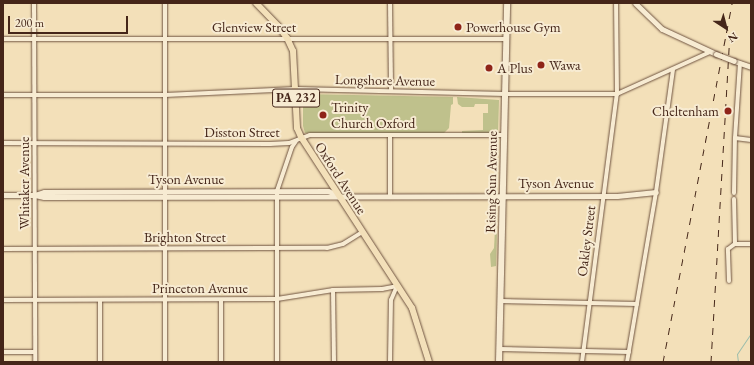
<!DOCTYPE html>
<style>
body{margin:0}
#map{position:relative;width:754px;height:365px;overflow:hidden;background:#f3e0b9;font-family:"EB Garamond",serif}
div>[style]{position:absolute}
.green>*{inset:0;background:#bfc18c}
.stream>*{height:1px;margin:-0.5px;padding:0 0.5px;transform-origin:0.5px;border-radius:0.5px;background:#9cbdac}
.roads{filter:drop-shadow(0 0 1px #705441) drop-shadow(0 0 1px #705441)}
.minor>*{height:4px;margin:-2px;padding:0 2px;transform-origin:2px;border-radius:2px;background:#f7ebd2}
.tertiary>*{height:5px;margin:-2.5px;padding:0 2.5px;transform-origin:2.5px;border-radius:2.5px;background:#f7ebd2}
.secondary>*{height:5.5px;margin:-2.75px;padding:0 2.75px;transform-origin:2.75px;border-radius:2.75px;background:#f7ebd2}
.primary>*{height:6px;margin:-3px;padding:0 3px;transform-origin:3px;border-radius:3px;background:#f3e0b9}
.rail>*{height:1px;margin-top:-0.5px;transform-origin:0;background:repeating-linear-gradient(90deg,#452619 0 7px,transparent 0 14px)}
.bridges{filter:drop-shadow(0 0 1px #705441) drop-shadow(0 0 1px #705441)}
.tertiary-bridge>*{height:5px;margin:-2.5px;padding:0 2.5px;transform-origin:2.5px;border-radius:2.5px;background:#f7ebd2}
.dots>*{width:11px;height:11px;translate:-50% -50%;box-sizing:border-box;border:2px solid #f7ebd2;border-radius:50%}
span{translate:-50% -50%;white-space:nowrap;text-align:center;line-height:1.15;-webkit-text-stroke:4px #f7ebd2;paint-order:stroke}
.shield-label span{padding:1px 3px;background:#f7ebd2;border:1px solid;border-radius:3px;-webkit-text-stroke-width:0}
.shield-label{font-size:13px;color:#452619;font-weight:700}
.street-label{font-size:14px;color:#452619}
.poi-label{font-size:14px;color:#452619}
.left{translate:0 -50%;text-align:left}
.right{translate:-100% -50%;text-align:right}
.frame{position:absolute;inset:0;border:4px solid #452619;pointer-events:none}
.north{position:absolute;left:706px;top:8px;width:40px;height:40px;-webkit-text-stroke:3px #f7ebd2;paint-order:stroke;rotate:144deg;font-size:11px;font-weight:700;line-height:16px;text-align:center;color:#452619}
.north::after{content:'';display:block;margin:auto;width:14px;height:18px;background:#452619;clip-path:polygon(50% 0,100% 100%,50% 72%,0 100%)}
.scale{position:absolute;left:8px;top:16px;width:120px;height:18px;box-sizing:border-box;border:2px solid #452619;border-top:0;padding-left:5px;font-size:12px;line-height:14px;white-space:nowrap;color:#452619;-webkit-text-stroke:3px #f7ebd2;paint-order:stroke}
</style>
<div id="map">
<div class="green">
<i style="clip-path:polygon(303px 94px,453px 97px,453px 104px,451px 105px,449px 128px,444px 133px,305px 133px,303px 126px)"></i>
<i style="clip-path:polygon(457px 97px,499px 100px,498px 133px,462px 133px,462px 131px,483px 130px,483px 113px,488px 113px,488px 104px,475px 104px,474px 107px,462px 107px,458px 104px)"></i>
<i style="clip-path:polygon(497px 228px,496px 266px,491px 267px,490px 254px,494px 248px,495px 229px)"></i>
</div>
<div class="stream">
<i style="left:738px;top:362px;width:8px;rotate:-97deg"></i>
<i style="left:737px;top:354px;width:25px;rotate:-56deg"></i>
</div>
<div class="roads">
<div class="minor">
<i style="left:34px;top:3px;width:359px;rotate:89.8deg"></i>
<i style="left:165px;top:3px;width:359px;rotate:90deg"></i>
<i style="left:390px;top:3px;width:87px;rotate:89.3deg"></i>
<i style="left:3px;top:39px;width:503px"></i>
<i style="left:3px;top:95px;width:162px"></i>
<i style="left:165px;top:95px;width:131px;rotate:-2.6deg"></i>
<i style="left:296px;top:89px;width:209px;rotate:1.4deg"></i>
<i style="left:505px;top:94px;width:112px"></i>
<i style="left:617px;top:94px;width:102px;rotate:-24.3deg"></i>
<i style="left:735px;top:138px;width:16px;rotate:7deg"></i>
<i style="left:3px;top:143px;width:267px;rotate:0.2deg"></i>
<i style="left:270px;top:144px;width:19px;rotate:-3deg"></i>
<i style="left:289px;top:143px;width:22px;rotate:-21deg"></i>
<i style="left:310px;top:135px;width:195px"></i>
<i style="left:734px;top:193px;width:55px;rotate:-89deg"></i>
<i style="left:735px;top:138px;width:75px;rotate:-86.2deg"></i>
<i style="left:390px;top:195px;width:60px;rotate:-90deg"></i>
<i style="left:734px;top:199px;width:45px;rotate:88.7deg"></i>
<i style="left:3px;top:249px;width:324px;rotate:-0.2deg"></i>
<i style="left:327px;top:248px;width:16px;rotate:-14deg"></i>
<i style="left:343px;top:244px;width:22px;rotate:-32deg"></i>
<i style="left:729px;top:281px;width:32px;rotate:-92deg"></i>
<i style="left:728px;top:249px;width:9px;rotate:-36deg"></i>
<i style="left:735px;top:244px;width:16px"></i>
<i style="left:333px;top:290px;width:72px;rotate:89.2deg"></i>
<i style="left:3px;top:300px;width:274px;rotate:-0.2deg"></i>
<i style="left:277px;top:299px;width:57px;rotate:-9.1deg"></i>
<i style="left:333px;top:290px;width:49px;rotate:-1.2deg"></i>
<i style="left:382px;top:289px;width:15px;rotate:-11deg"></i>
<i style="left:100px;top:300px;width:62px;rotate:90deg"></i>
<i style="left:221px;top:300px;width:62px;rotate:90deg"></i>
<i style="left:501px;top:301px;width:136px;rotate:1.3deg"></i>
<i style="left:500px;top:349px;width:129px;rotate:1.3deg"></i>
<i style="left:3px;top:352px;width:32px"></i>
<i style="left:277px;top:362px;width:171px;rotate:-90deg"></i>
<i style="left:277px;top:191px;width:46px;rotate:-71.2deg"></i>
<i style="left:292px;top:147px;width:7px;rotate:-56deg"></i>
<i style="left:390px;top:362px;width:62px;rotate:-89.1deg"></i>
<i style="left:391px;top:300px;width:15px;rotate:-67deg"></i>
<i style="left:582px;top:362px;width:270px;rotate:-82.6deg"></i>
<i style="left:617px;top:94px;width:91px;rotate:-90.6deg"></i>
<i style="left:627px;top:362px;width:172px;rotate:-80.3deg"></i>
<i style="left:656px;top:192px;width:124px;rotate:-82.1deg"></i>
</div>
<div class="tertiary">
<i style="left:635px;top:3px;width:37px;rotate:44deg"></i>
<i style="left:662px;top:29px;width:60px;rotate:24.8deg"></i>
<i style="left:734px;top:61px;width:18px;rotate:19deg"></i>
<i style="left:3px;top:195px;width:32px"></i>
<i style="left:35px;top:195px;width:9px;rotate:13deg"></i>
<i style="left:44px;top:197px;width:573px;rotate:-0.1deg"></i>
<i style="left:617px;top:196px;width:39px;rotate:-6deg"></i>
<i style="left:35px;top:195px;width:9px;rotate:-18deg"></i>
<i style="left:44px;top:192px;width:284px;rotate:-0.2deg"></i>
<i style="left:328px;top:191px;width:10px;rotate:24deg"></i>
</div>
<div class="secondary">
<i style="left:499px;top:362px;width:359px;rotate:-88.7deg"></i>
</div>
<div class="primary">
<i style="left:256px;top:3px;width:32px;rotate:46deg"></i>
<i style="left:278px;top:26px;width:15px;rotate:53deg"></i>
<i style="left:287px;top:38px;width:14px;rotate:65deg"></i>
<i style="left:293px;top:51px;width:77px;rotate:87deg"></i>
<i style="left:297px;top:128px;width:10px;rotate:66deg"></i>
<i style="left:301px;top:137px;width:204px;rotate:57deg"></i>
<i style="left:412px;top:308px;width:57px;rotate:72.5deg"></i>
</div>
</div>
<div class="rail">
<i style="left:663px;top:362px;width:366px;rotate:-79.1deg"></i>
<i style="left:711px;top:362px;width:326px;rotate:-86.7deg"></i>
</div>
<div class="bridges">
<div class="tertiary-bridge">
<i style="left:716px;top:54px;width:19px;rotate:21deg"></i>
</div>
</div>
<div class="dots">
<i style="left:458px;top:27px;background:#8f2418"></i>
<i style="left:541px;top:65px;background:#8f2418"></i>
<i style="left:489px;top:68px;background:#8f2418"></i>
<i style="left:728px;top:111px;background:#8f2418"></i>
<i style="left:323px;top:115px;background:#8f2418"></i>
</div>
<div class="shield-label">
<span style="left:296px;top:98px">PA 232</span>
</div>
<div class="street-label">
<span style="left:254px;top:27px">Glenview Street</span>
<span style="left:385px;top:80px;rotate:1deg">Longshore Avenue</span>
<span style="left:242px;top:132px">Disston Street</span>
<span style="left:341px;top:178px;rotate:57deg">Oxford Avenue</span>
<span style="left:186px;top:179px">Tyson Avenue</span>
<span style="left:491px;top:182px;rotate:-89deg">Rising Sun Avenue</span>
<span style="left:24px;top:183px;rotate:-90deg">Whitaker Avenue</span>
<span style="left:556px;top:183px">Tyson Avenue</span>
<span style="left:185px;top:237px">Brighton Street</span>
<span style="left:586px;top:241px;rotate:-83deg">Oakley Street</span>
<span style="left:200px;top:288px">Princeton Avenue</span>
</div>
<div class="poi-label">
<span class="left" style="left:466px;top:27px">Powerhouse Gym</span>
<span class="left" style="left:549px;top:65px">Wawa</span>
<span class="left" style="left:497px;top:68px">A Plus</span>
<span class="left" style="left:331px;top:115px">Trinity<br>Church Oxford</span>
<span class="right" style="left:719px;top:111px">Cheltenham</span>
</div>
<div class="frame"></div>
<div class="north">N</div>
<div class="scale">200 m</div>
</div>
